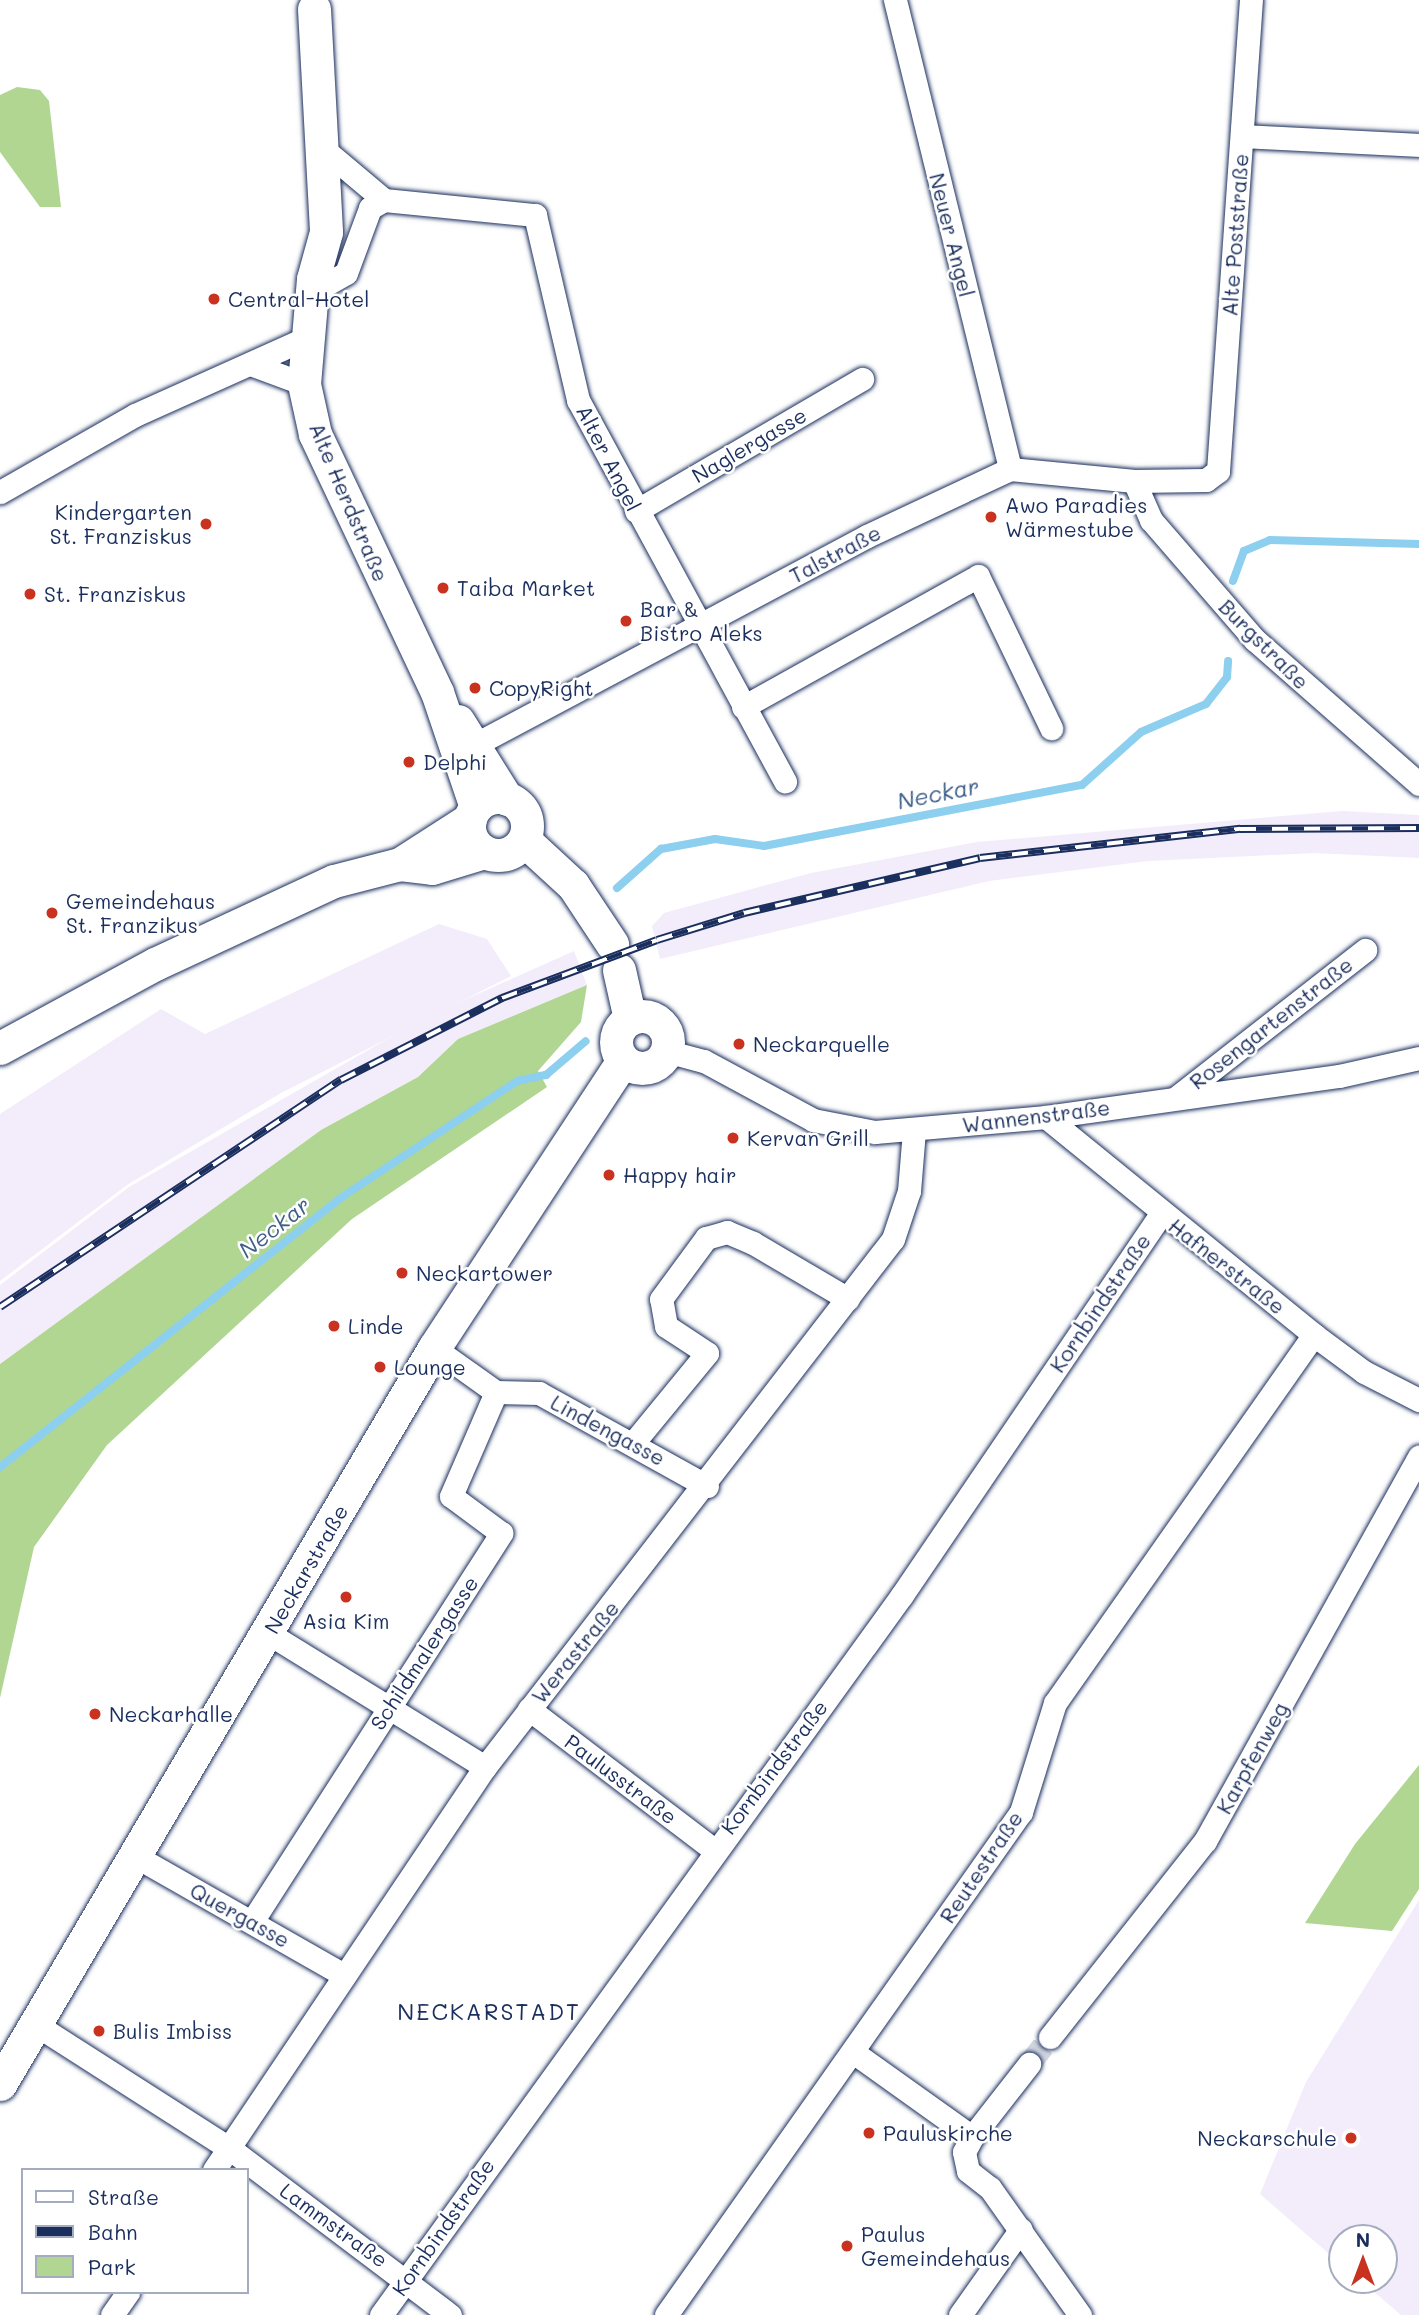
<!DOCTYPE html>
<meta charset="utf-8">
<style>
body{margin:0}
#map{position:relative;width:1419px;height:2315px;overflow:hidden;background:#fff;font-family:Mali,sans-serif}
div>[style]{position:absolute}
.built>*{inset:0;background:#f3ecfa}
.green>*{inset:0;background:#b0d692}
.stream>*{height:8px;margin:-4px;padding:0 4px;transform-origin:4px;border-radius:4px;background:#8dcfef}
.street-tunnel>*{height:23px;margin-top:-11.5px;transform-origin:0;background:repeating-linear-gradient(90deg,#d1d5df 0 23px,transparent 0 34px)}
.roads{filter:drop-shadow(0 0 2px #1b2f5e) drop-shadow(0 0 2px #1b2f5e)}
.street>*{height:23px;margin:-11.5px;padding:0 11.5px;transform-origin:11.5px;border-radius:11.5px;background:#fff}
.secondary>*{height:33px;margin:-16.5px;padding:0 16.5px;transform-origin:16.5px;border-radius:16.5px;background:#fff}
.secondary>.ring{margin:-16.5px;padding:0;box-sizing:content-box;background:none;border:33px solid #fff;border-radius:50%}
.rail>*{height:8px;margin-top:-4px;transform-origin:0;background:repeating-linear-gradient(90deg,#fff 0 16px,#1b2f5e 0 32px);box-sizing:border-box;border-block:2px solid #1b2f5e}
.dots>*{width:19px;height:19px;translate:-50% -50%;box-sizing:border-box;border:4px solid #fff;border-radius:50%}
span{translate:-50% -50%;white-space:nowrap;text-align:center;line-height:1.15;-webkit-text-stroke:5px #fff;paint-order:stroke}
.street-label{font-size:21px;color:#1b2f5e}
.poi-label{font-size:21px;color:#1b2f5e}
.left{translate:0 -50%;text-align:left}
.right{translate:-100% -50%;text-align:right}
.water-label{font-size:23px;color:#3d5f8a;font-style:italic}
.neighbourhood-label{font-size:23px;color:#1b2f5e;letter-spacing:2px}
.legend{position:absolute;left:21px;top:2168px;width:228px;height:126px;box-sizing:border-box;background:#fff;border:2px solid #a4acbf;margin:0;padding:9px 12px;list-style:none;font-size:21px;color:#1b2f5e}
.legend li{display:flex;align-items:center;gap:14px;height:35px}
.legend b{width:35px;border:2px solid #a4acbf}
.north{position:absolute;left:1328px;top:2224px;width:70px;height:70px;box-sizing:border-box;background:#fff;border:2px solid #a4acbf;border-radius:50%;rotate:0deg;font-size:19px;font-weight:700;line-height:28px;text-align:center;color:#1b2f5e}
.north::after{content:'';display:block;margin:auto;width:24px;height:32px;background:#c8321e;clip-path:polygon(50% 0,100% 100%,50% 72%,0 100%)}
</style>
<div id="map">
<div class="built">
<i style="clip-path:polygon(1342px 811px,1419px 815px,1419px 858px,1315px 853px,1148px 861px,989px 881px,660px 959px,652px 926px,664px 913px,811px 873px,977px 842px)"></i>
<i style="clip-path:polygon(439px 924px,487px 939px,511px 976px,281px 1093px,127px 1185px,0 1281px,0 1114px,161px 1009px,205px 1034px)"></i>
<i style="clip-path:polygon(574px 951px,587px 985px,458px 1039px,418px 1077px,321px 1130px,0 1364px,0 1285px,129px 1187px,426px 1017px)"></i>
<i style="clip-path:polygon(1419px 1900px,1419px 2315px,1401px 2315px,1360px 2280px,1384px 2280px,1384px 2238px,1342px 2238px,1342px 2265px,1260px 2194px,1306px 2082px)"></i>
</div>
<div class="green">
<i style="clip-path:polygon(17px 87px,40px 90px,49px 101px,61px 207px,40px 207px,0 152px,0 95px)"></i>
<i style="clip-path:polygon(587px 985px,581px 1022px,538px 1071px,547px 1087px,352px 1219px,107px 1445px,34px 1547px,0 1698px,0 1364px,321px 1130px,418px 1077px,458px 1039px)"></i>
<i style="clip-path:polygon(1419px 1765px,1419px 1889px,1392px 1931px,1305px 1923px,1355px 1844px)"></i>
</div>
<div class="stream">
<i style="left:1233px;top:581px;width:32px;rotate:-70deg"></i>
<i style="left:1244px;top:551px;width:28px;rotate:-23deg"></i>
<i style="left:1270px;top:540px;width:149px;rotate:1.5deg"></i>
<i style="left:617px;top:888px;width:59px;rotate:-41.6deg"></i>
<i style="left:661px;top:849px;width:55px;rotate:-10.5deg"></i>
<i style="left:715px;top:839px;width:49px;rotate:8.1deg"></i>
<i style="left:764px;top:846px;width:324px;rotate:-10.9deg"></i>
<i style="left:1082px;top:785px;width:79px;rotate:-41.9deg"></i>
<i style="left:1141px;top:732px;width:71px;rotate:-23.3deg"></i>
<i style="left:1206px;top:704px;width:34px;rotate:-52deg"></i>
<i style="left:1227px;top:677px;width:16px;rotate:-86deg"></i>
<i style="left:0;top:1467px;width:436px;rotate:-38.3deg"></i>
<i style="left:342px;top:1197px;width:210px;rotate:-33.5deg"></i>
<i style="left:517px;top:1081px;width:30px;rotate:-12deg"></i>
<i style="left:546px;top:1075px;width:52px;rotate:-40.4deg"></i>
</div>
<div class="street-tunnel">
<i style="left:1029px;top:2064px;width:34px;rotate:-52deg"></i>
</div>
<div class="roads">
<div class="street">
<i style="left:895px;top:0;width:483px;rotate:76.2deg"></i>
<i style="left:1243px;top:136px;width:176px;rotate:2.9deg"></i>
<i style="left:321px;top:147px;width:82px;rotate:40.1deg"></i>
<i style="left:384px;top:200px;width:152px;rotate:5.7deg"></i>
<i style="left:535px;top:215px;width:190px;rotate:76.9deg"></i>
<i style="left:578px;top:400px;width:434px;rotate:61.5deg"></i>
<i style="left:311px;top:293px;width:40px;rotate:-29.7deg"></i>
<i style="left:346px;top:273px;width:69px;rotate:-69.7deg"></i>
<i style="left:370px;top:208px;width:16px;rotate:-30deg"></i>
<i style="left:253px;top:365px;width:54px;rotate:20.4deg"></i>
<i style="left:1134px;top:481px;width:43px;rotate:66.4deg"></i>
<i style="left:1151px;top:520px;width:159px;rotate:49.1deg"></i>
<i style="left:1255px;top:640px;width:218px;rotate:41.3deg"></i>
<i style="left:0;top:492px;width:155px;rotate:-29.7deg"></i>
<i style="left:135px;top:415px;width:188px;rotate:-24.2deg"></i>
<i style="left:636px;top:511px;width:262px;rotate:-30.3deg"></i>
<i style="left:743px;top:707px;width:269px;rotate:-29.1deg"></i>
<i style="left:978px;top:576px;width:169px;rotate:64.3deg"></i>
<i style="left:476px;top:744px;width:443px;rotate:-28deg"></i>
<i style="left:867px;top:536px;width:158px;rotate:-25.1deg"></i>
<i style="left:1010px;top:469px;width:125px;rotate:5.5deg"></i>
<i style="left:1134px;top:481px;width:72px;rotate:-0.8deg"></i>
<i style="left:1206px;top:480px;width:15px;rotate:-37deg"></i>
<i style="left:1218px;top:471px;width:472px;rotate:-86deg"></i>
<i style="left:666px;top:1051px;width:39px;rotate:15deg"></i>
<i style="left:704px;top:1061px;width:124px;rotate:28.4deg"></i>
<i style="left:813px;top:1120px;width:63px;rotate:11deg"></i>
<i style="left:875px;top:1132px;width:172px;rotate:-5deg"></i>
<i style="left:1046px;top:1117px;width:296px;rotate:-8deg"></i>
<i style="left:1339px;top:1076px;width:82px;rotate:-12.7deg"></i>
<i style="left:1177px;top:1097px;width:239px;rotate:-38deg"></i>
<i style="left:1046px;top:1117px;width:345px;rotate:39.1deg"></i>
<i style="left:1314px;top:1335px;width:62px;rotate:36.5deg"></i>
<i style="left:1364px;top:1372px;width:62px;rotate:27deg"></i>
<i style="left:434px;top:1348px;width:76px;rotate:35.4deg"></i>
<i style="left:496px;top:1392px;width:43px;rotate:1.3deg"></i>
<i style="left:539px;top:1393px;width:192px;rotate:29deg"></i>
<i style="left:634px;top:1442px;width:115px;rotate:-50.6deg"></i>
<i style="left:707px;top:1353px;width:49px;rotate:-146.6deg"></i>
<i style="left:666px;top:1326px;width:27px;rotate:-100deg"></i>
<i style="left:661px;top:1299px;width:76px;rotate:-53.6deg"></i>
<i style="left:706px;top:1238px;width:22px;rotate:-16deg"></i>
<i style="left:727px;top:1232px;width:28px;rotate:23deg"></i>
<i style="left:753px;top:1243px;width:110px;rotate:30.5deg"></i>
<i style="left:268px;top:1633px;width:255px;rotate:31.7deg"></i>
<i style="left:529px;top:1709px;width:231px;rotate:37.3deg"></i>
<i style="left:135px;top:1856px;width:241px;rotate:29.7deg"></i>
<i style="left:253px;top:1920px;width:460px;rotate:-57.3deg"></i>
<i style="left:501px;top:1533px;width:62px;rotate:-143.5deg"></i>
<i style="left:451px;top:1496px;width:113px;rotate:-66.6deg"></i>
<i style="left:38px;top:2026px;width:227px;rotate:32.6deg"></i>
<i style="left:229px;top:2148px;width:277px;rotate:37.1deg"></i>
<i style="left:1050px;top:2037px;width:250px;rotate:-51.7deg"></i>
<i style="left:1205px;top:1841px;width:440px;rotate:-60.9deg"></i>
<i style="left:853px;top:2052px;width:146px;rotate:35.5deg"></i>
<i style="left:972px;top:2137px;width:17px;rotate:118deg"></i>
<i style="left:964px;top:2152px;width:19px;rotate:78deg"></i>
<i style="left:968px;top:2171px;width:28px;rotate:38deg"></i>
<i style="left:990px;top:2188px;width:156px;rotate:54.7deg"></i>
<i style="left:972px;top:2137px;width:93px;rotate:-52deg"></i>
<i style="left:214px;top:2170px;width:486px;rotate:-56.1deg"></i>
<i style="left:485px;top:1767px;width:667px;rotate:-52.31deg"></i>
<i style="left:893px;top:1239px;width:51px;rotate:-71.6deg"></i>
<i style="left:909px;top:1191px;width:61px;rotate:-85.3deg"></i>
<i style="left:112px;top:2315px;width:28px;rotate:-55deg"></i>
<i style="left:381px;top:2315px;width:889px;rotate:-54.11deg"></i>
<i style="left:902px;top:1595px;width:461px;rotate:-55.8deg"></i>
<i style="left:666px;top:2315px;width:616px;rotate:-54.79deg"></i>
<i style="left:1021px;top:1812px;width:114px;rotate:-72.7deg"></i>
<i style="left:1055px;top:1703px;width:450px;rotate:-54.9deg"></i>
<i style="left:960px;top:2315px;width:105px;rotate:-54.7deg"></i>
</div>
<div class="secondary">
<i style="left:314px;top:9px;width:223px;rotate:86.9deg"></i>
<i style="left:326px;top:232px;width:49px;rotate:105.5deg"></i>
<i style="left:313px;top:279px;width:105px;rotate:94.9deg"></i>
<i style="left:304px;top:384px;width:51px;rotate:77.6deg"></i>
<i style="left:315px;top:434px;width:285px;rotate:64.7deg"></i>
<i style="left:437px;top:692px;width:121px;rotate:71.3deg"></i>
<i style="left:458px;top:721px;width:92px;rotate:57.9deg"></i>
<i class="ring" style="left:469px;top:797px;width:25px;height:25px"></i>
<i style="left:524px;top:840px;width:67px;rotate:42.6deg"></i>
<i style="left:573px;top:885px;width:71px;rotate:56.5deg"></i>
<i style="left:400px;top:864px;width:32px;rotate:7deg"></i>
<i style="left:432px;top:868px;width:54px;rotate:-17.1deg"></i>
<i style="left:619px;top:970px;width:50px;rotate:77.3deg"></i>
<i class="ring" style="left:616px;top:1016px;width:19px;height:19px"></i>
<i style="left:0;top:1048px;width:176px;rotate:-28.5deg"></i>
<i style="left:155px;top:964px;width:197px;rotate:-24.9deg"></i>
<i style="left:334px;top:881px;width:68px;rotate:-14.4deg"></i>
<i style="left:400px;top:864px;width:83px;rotate:-32.7deg"></i>
<i style="left:0;top:2084px;width:854px;rotate:-59.47deg"></i>
<i style="left:434px;top:1348px;width:344px;rotate:-56.7deg"></i>
</div>
</div>
<div class="rail">
<i style="left:0;top:1307px;width:410px;rotate:-33.7deg"></i>
<i style="left:341px;top:1080px;width:181px;rotate:-27deg"></i>
<i style="left:502px;top:998px;width:165px;rotate:-20.5deg"></i>
<i style="left:657px;top:940px;width:91px;rotate:-17.2deg"></i>
<i style="left:744px;top:913px;width:242px;rotate:-13.1deg"></i>
<i style="left:980px;top:858px;width:262px;rotate:-6.4deg"></i>
<i style="left:1240px;top:829px;width:179px;rotate:-0.3deg"></i>
</div>
<div class="dots">
<i style="left:214px;top:299px;background:#c8321e"></i>
<i style="left:991px;top:517px;background:#c8321e"></i>
<i style="left:206px;top:524px;background:#c8321e"></i>
<i style="left:443px;top:588px;background:#c8321e"></i>
<i style="left:30px;top:594px;background:#c8321e"></i>
<i style="left:626px;top:621px;background:#c8321e"></i>
<i style="left:475px;top:688px;background:#c8321e"></i>
<i style="left:409px;top:762px;background:#c8321e"></i>
<i style="left:52px;top:913px;background:#c8321e"></i>
<i style="left:739px;top:1044px;background:#c8321e"></i>
<i style="left:733px;top:1138px;background:#c8321e"></i>
<i style="left:609px;top:1175px;background:#c8321e"></i>
<i style="left:402px;top:1273px;background:#c8321e"></i>
<i style="left:334px;top:1326px;background:#c8321e"></i>
<i style="left:380px;top:1367px;background:#c8321e"></i>
<i style="left:346px;top:1597px;background:#c8321e"></i>
<i style="left:95px;top:1714px;background:#c8321e"></i>
<i style="left:99px;top:2031px;background:#c8321e"></i>
<i style="left:869px;top:2133px;background:#c8321e"></i>
<i style="left:1351px;top:2138px;background:#c8321e"></i>
<i style="left:847px;top:2246px;background:#c8321e"></i>
</div>
<div class="street-label">
<span style="left:952px;top:235px;rotate:76deg">Neuer Angel</span>
<span style="left:1235px;top:235px;rotate:-86deg">Alte Poststraße</span>
<span style="left:749px;top:445px;rotate:-30deg">Naglergasse</span>
<span style="left:609px;top:458px;rotate:63deg">Alter Angel</span>
<span style="left:349px;top:502px;rotate:67deg">Alte Herdstraße</span>
<span style="left:835px;top:554px;rotate:-28deg">Talstraße</span>
<span style="left:1264px;top:644px;rotate:45deg">Burgstraße</span>
<span style="left:1271px;top:1023px;rotate:-38deg">Rosengartenstraße</span>
<span style="left:1036px;top:1116px;rotate:-7deg">Wannenstraße</span>
<span style="left:1227px;top:1266px;rotate:38deg">Hafnerstraße</span>
<span style="left:1100px;top:1303px;rotate:-56deg">Kornbindstraße</span>
<span style="left:608px;top:1430px;rotate:28deg">Lindengasse</span>
<span style="left:306px;top:1569px;rotate:-60deg">Neckarstraße</span>
<span style="left:575px;top:1652px;rotate:-51deg">Werastraße</span>
<span style="left:424px;top:1653px;rotate:-57deg">Schildmalergasse</span>
<span style="left:1252px;top:1758px;rotate:-61deg">Karpfenweg</span>
<span style="left:774px;top:1767px;rotate:-53deg">Kornbindstraße</span>
<span style="left:621px;top:1779px;rotate:37deg">Paulusstraße</span>
<span style="left:981px;top:1867px;rotate:-56deg">Reutestraße</span>
<span style="left:240px;top:1915px;rotate:29deg">Quergasse</span>
<span style="left:334px;top:2225px;rotate:36deg">Lammstraße</span>
<span style="left:443px;top:2227px;rotate:-55deg">Kornbindstraße</span>
</div>
<div class="poi-label">
<span class="left" style="left:228px;top:299px">Central-Hotel</span>
<span class="left" style="left:1005px;top:517px">Awo Paradies<br>Wärmestube</span>
<span class="right" style="left:192px;top:524px">Kindergarten<br>St. Franziskus</span>
<span class="left" style="left:457px;top:588px">Taiba Market</span>
<span class="left" style="left:44px;top:594px">St. Franziskus</span>
<span class="left" style="left:640px;top:621px">Bar &amp;<br>Bistro Aleks</span>
<span class="left" style="left:489px;top:688px">CopyRight</span>
<span class="left" style="left:423px;top:762px">Delphi</span>
<span class="left" style="left:66px;top:913px">Gemeindehaus<br>St. Franzikus</span>
<span class="left" style="left:753px;top:1044px">Neckarquelle</span>
<span class="left" style="left:747px;top:1138px">Kervan Grill</span>
<span class="left" style="left:623px;top:1175px">Happy hair</span>
<span class="left" style="left:416px;top:1273px">Neckartower</span>
<span class="left" style="left:348px;top:1326px">Linde</span>
<span class="left" style="left:394px;top:1367px">Lounge</span>
<span style="left:346px;top:1621px">Asia Kim</span>
<span class="left" style="left:109px;top:1714px">Neckarhalle</span>
<span class="left" style="left:113px;top:2031px">Bulis Imbiss</span>
<span class="left" style="left:883px;top:2133px">Pauluskirche</span>
<span class="right" style="left:1337px;top:2138px">Neckarschule</span>
<span class="left" style="left:861px;top:2246px">Paulus<br>Gemeindehaus</span>
</div>
<div class="water-label">
<span style="left:938px;top:793px;rotate:-11deg">Neckar</span>
<span style="left:274px;top:1227px;rotate:-38deg">Neckar</span>
</div>
<div class="neighbourhood-label">
<span style="left:489px;top:2011px">NECKARSTADT</span>
</div>
<ul class="legend">
<li><b style="height:9px;background:#fff"></b>Straße</li>
<li><b style="height:9px;background:#1b2f5e"></b>Bahn</li>
<li><b style="height:19px;background:#b0d692"></b>Park</li>
</ul>
<div class="north">N</div>
</div>
